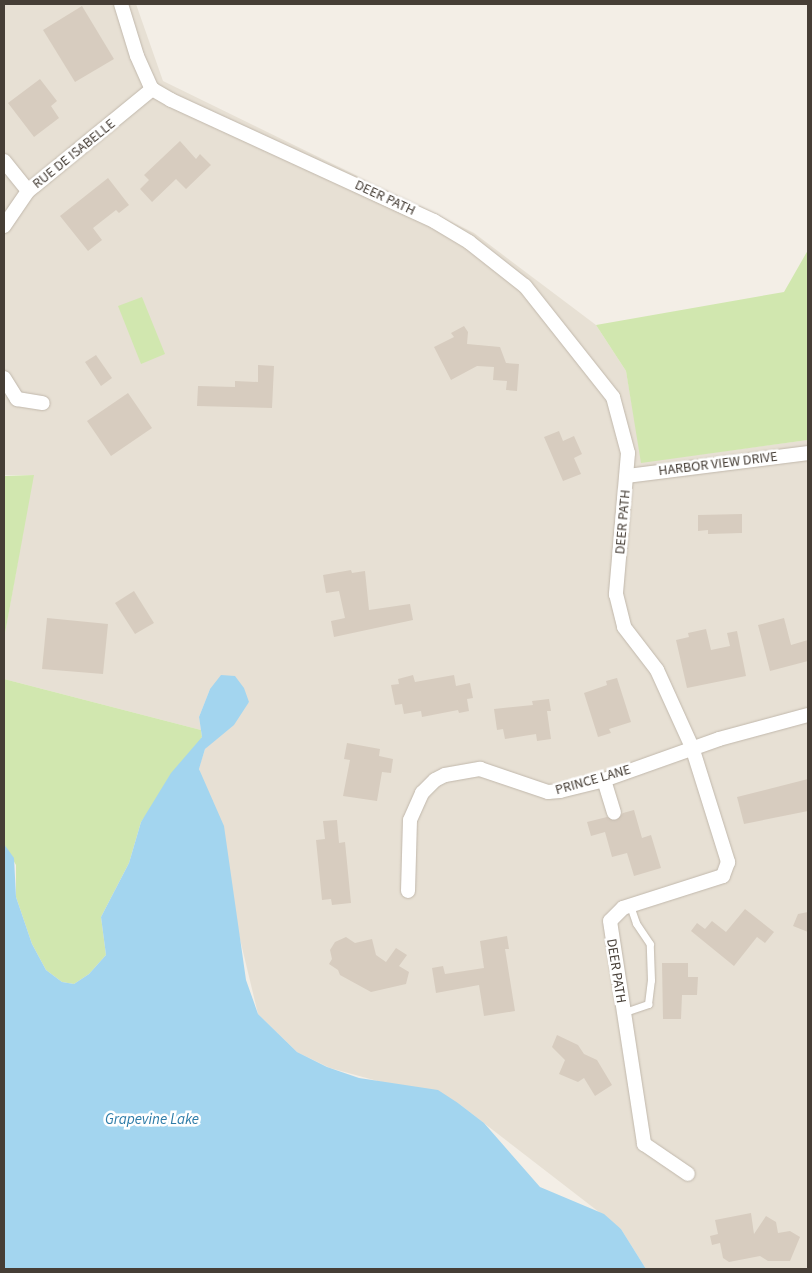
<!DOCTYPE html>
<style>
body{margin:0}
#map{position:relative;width:812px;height:1273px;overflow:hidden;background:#f3eee6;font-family:"Source Sans 3",sans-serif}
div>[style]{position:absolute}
.residential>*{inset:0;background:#e7e0d4}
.green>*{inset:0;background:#d1e7af}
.water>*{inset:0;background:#a3d5ef}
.building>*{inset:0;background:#d7ccbf}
.roads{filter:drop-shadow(0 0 1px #c1b8ac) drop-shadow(0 0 1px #c1b8ac)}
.service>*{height:7px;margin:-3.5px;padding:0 3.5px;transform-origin:3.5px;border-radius:3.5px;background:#fff}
.minor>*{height:14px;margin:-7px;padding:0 7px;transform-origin:7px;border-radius:7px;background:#fff}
span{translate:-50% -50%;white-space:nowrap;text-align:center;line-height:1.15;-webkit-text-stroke:5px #fff;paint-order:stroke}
.street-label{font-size:14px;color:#463e36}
.water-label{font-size:15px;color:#2e7ca8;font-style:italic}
.frame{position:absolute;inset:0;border:5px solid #463e36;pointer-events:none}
</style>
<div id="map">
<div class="residential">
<i style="clip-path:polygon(4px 4px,136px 4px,163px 81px,474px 233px,596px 325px,626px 371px,642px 462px,808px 440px,808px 1269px,646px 1269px,621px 1229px,458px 1103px,330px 1068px,297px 1052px,258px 1014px,199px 768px,205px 749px,249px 702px,210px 689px,199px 717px,201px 730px,4px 679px,4px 639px,33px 475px,4px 475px)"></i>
</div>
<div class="green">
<i style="clip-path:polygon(808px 250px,808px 440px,641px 463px,626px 371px,596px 325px,784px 292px)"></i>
<i style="clip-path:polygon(142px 297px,165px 354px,141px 364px,118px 306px)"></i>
<i style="clip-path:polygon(34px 475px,4px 639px,4px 476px)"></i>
<i style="clip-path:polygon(4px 679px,201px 730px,202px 737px,196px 747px,141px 822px,129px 863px,101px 917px,106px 955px,89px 974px,74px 984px,62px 982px,46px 970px,32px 944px,16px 897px,16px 865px,4px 844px)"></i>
</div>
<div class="water">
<i style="clip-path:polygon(221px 675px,235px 676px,244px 688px,249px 702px,234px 725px,205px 749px,199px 769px,224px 826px,246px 980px,258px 1014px,297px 1052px,327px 1067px,359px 1078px,438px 1090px,458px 1103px,484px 1123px,540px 1187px,604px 1214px,621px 1229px,646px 1269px,4px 1269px,4px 844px,14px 858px,16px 897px,32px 944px,46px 970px,62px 982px,74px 984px,89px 974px,106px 955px,101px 917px,129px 863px,141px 822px,171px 773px,202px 737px,199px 717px,210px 689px)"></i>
</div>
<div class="building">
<i style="clip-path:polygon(82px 6px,114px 59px,75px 82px,43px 30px)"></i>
<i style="clip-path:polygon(40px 79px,57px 101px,51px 106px,59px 118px,34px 137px,8px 103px)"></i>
<i style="clip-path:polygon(180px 141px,196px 159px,200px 154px,211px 165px,186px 189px,176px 179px,152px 202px,140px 189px,149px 180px,144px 175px)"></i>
<i style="clip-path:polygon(108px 178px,129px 205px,119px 213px,116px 210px,93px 228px,102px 240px,88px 251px,60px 216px)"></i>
<i style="clip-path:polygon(464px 326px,468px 332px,467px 344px,500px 347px,506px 363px,519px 364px,517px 391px,506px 390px,507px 381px,493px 380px,494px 367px,477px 366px,451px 380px,434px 347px,454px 337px,451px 333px)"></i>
<i style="clip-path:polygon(96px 355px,112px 378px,101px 386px,85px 362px)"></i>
<i style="clip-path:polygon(258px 365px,274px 366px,272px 408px,197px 406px,198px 386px,235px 387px,235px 381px,258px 382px)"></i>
<i style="clip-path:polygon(128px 393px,152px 428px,111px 456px,87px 421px)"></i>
<i style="clip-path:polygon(559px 431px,563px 441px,574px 436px,582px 454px,574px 458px,581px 474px,563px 481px,544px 437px)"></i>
<i style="clip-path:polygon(742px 514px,742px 533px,708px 534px,708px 530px,698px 531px,698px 515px)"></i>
<i style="clip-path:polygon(351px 570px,352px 573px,365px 571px,369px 610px,410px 604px,413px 620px,334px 637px,331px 621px,345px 618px,339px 591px,326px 593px,323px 575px)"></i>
<i style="clip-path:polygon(134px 591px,154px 623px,135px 634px,115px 603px)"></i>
<i style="clip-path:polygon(47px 618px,108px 624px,103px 674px,42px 669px)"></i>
<i style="clip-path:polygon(784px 618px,791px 645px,808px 640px,808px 661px,770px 671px,758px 625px)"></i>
<i style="clip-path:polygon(706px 629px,711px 650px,730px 646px,727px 633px,737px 631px,746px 676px,687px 688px,676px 640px,689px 637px,688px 633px)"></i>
<i style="clip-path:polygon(413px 675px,415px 682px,454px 675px,456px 686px,470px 683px,473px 698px,467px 699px,469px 711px,459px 713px,458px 710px,422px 717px,421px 711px,404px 714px,402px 704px,395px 705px,391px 685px,399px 684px,398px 679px)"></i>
<i style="clip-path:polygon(617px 678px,631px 722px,609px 729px,611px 733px,598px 737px,584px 693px,607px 685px,606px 681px)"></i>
<i style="clip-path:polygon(549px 699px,551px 711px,547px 711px,551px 739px,537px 741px,536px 734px,505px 739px,503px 729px,497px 730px,494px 709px,533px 705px,532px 701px)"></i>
<i style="clip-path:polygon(347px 743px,380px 749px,379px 756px,393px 759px,391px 773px,382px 772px,377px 801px,343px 796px,350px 760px,344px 759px)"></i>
<i style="clip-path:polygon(808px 779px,808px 811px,744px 824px,737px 797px)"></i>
<i style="clip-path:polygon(634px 810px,642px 838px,651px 835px,661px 868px,634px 876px,627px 853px,612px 857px,605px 832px,591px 836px,587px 822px,607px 817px,616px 820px,623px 813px)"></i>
<i style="clip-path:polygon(337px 820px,339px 843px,345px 842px,351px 903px,332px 905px,331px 899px,322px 900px,316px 840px,325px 839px,323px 821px)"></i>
<i style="clip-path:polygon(745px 909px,774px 932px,765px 943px,757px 937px,734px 966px,691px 931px,697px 923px,705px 929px,712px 921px,726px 932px)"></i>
<i style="clip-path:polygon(808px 912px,808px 932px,793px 926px,798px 914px)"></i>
<i style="clip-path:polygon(507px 936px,509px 949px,505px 949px,515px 1011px,484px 1016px,479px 985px,436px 993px,432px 968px,443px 966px,445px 974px,484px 968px,480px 941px)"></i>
<i style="clip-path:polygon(346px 937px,355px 943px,372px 939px,376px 955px,386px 962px,396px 948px,407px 955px,399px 966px,409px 972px,406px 984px,371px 992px,340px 975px,338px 970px,329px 964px,332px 959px,330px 950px,335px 942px)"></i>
<i style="clip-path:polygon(662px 963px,688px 963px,688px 977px,698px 977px,697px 995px,682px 995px,681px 1019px,663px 1019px)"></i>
<i style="clip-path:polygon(557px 1035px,578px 1045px,584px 1054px,597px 1060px,612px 1085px,595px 1096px,584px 1078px,578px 1082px,559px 1074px,565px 1060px,552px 1047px)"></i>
<i style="clip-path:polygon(751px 1213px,754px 1234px,766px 1216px,776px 1222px,778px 1233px,790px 1231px,800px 1237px,790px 1261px,768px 1261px,760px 1256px,729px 1262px,723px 1258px,720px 1243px,712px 1245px,710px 1236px,718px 1234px,715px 1220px)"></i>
</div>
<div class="roads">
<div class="service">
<i style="left:622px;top:1013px;width:28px;rotate:-19deg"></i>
<i style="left:648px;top:1004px;width:24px;rotate:-83deg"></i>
<i style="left:651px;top:980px;width:36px;rotate:-92deg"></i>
<i style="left:650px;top:944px;width:25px;rotate:-124deg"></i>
<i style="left:636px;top:923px;width:18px;rotate:-109deg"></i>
</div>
<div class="minor">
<i style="left:121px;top:4px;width:54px;rotate:72.9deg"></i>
<i style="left:137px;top:56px;width:36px;rotate:66deg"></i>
<i style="left:152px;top:89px;width:22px;rotate:30deg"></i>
<i style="left:171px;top:100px;width:289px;rotate:24.7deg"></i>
<i style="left:434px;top:221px;width:41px;rotate:31deg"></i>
<i style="left:469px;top:242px;width:71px;rotate:38.2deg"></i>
<i style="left:525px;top:286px;width:142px;rotate:51.6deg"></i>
<i style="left:613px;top:397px;width:58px;rotate:75deg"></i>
<i style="left:628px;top:453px;width:142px;rotate:94.9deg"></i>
<i style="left:616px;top:594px;width:34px;rotate:76deg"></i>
<i style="left:624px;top:627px;width:54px;rotate:52.5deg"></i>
<i style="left:657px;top:670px;width:85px;rotate:65.6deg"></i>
<i style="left:692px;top:747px;width:121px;rotate:72.6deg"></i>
<i style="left:728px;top:862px;width:15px;rotate:110deg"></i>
<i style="left:723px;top:876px;width:105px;rotate:162.3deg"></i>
<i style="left:623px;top:908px;width:18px;rotate:135deg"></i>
<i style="left:610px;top:921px;width:226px;rotate:81.3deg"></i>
<i style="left:644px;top:1144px;width:53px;rotate:34.3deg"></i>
<i style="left:4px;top:161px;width:38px;rotate:51deg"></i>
<i style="left:4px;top:226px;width:42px;rotate:-55.6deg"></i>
<i style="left:28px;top:191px;width:161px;rotate:-39.4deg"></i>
<i style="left:4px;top:378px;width:25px;rotate:58deg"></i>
<i style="left:17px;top:399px;width:26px;rotate:9deg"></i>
<i style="left:627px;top:476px;width:182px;rotate:-7.2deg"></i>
<i style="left:604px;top:780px;width:34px;rotate:73deg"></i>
<i style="left:408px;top:891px;width:71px;rotate:-88.4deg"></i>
<i style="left:410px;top:820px;width:30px;rotate:-66deg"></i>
<i style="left:422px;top:793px;width:18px;rotate:-45deg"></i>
<i style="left:435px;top:780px;width:11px;rotate:-27deg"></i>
<i style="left:445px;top:775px;width:36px;rotate:-10deg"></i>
<i style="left:480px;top:769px;width:72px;rotate:18.7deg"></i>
<i style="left:548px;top:792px;width:12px;rotate:-5deg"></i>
<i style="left:560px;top:791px;width:45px;rotate:-14deg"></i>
<i style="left:604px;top:780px;width:122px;rotate:-19.6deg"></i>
<i style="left:719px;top:739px;width:92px;rotate:-15.1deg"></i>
</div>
</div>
<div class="street-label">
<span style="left:74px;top:154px;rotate:-39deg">RUE DE ISABELLE</span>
<span style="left:385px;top:198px;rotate:25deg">DEER PATH</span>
<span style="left:718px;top:464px;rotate:-7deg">HARBOR VIEW DRIVE</span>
<span style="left:623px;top:522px;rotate:-85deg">DEER PATH</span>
<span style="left:593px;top:780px;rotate:-16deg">PRINCE LANE</span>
<span style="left:616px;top:971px;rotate:81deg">DEER PATH</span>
</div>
<div class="water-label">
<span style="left:152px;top:1120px">Grapevine Lake</span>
</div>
<div class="frame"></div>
</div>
